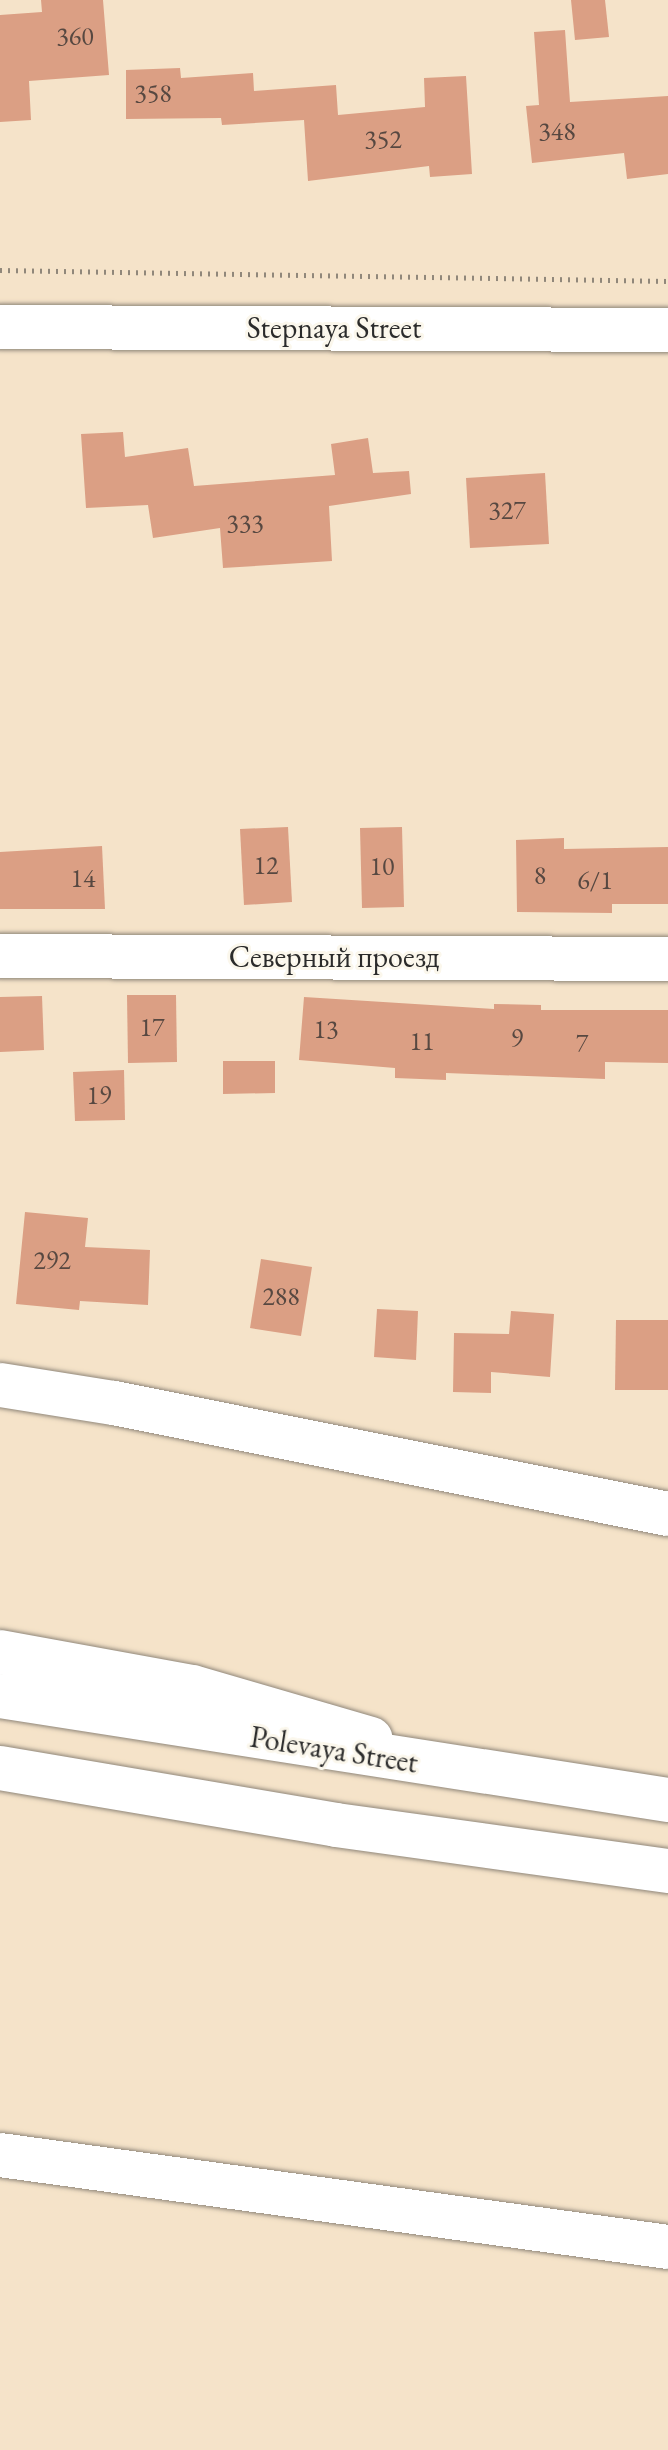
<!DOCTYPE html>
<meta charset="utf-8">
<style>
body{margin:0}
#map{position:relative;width:668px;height:2450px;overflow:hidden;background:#f5e3c9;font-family:"EB Garamond",serif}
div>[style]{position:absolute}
.building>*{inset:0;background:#db9f84}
.path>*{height:5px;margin-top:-2.5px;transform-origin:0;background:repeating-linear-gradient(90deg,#90877a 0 2px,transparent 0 8px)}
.roads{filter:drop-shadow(0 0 2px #90877a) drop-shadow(0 0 2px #90877a)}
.minor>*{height:44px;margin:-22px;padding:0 22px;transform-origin:22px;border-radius:22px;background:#fff}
.major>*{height:44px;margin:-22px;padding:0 22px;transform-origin:22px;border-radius:22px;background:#fff}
.highway>*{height:44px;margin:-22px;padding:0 22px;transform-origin:22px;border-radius:22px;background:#fff}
span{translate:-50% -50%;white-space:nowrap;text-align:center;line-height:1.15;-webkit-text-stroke:6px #fbf7ec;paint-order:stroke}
.number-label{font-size:26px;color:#574841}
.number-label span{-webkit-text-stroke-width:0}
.street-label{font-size:30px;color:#2b2b2b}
</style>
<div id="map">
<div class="building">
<i style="clip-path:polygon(41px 0,103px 0,109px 75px,29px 81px,31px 120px,0 122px,0 15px,42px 12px)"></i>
<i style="clip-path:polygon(571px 0,605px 0,609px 37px,575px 40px)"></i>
<i style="clip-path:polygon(565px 30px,570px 102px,668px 96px,668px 174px,627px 179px,624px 153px,532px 163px,526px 106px,539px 105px,534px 32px)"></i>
<i style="clip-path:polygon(180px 68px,181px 78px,253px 73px,254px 91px,336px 85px,338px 115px,425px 107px,424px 78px,466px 76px,472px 174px,430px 177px,429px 166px,308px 181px,304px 120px,222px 125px,221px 118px,126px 119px,126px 70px)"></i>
<i style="clip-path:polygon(123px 432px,125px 457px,188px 448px,194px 486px,335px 475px,331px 444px,368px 438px,373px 473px,409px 471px,411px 494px,329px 506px,332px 561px,223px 568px,220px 528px,153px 538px,148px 505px,86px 508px,81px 434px)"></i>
<i style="clip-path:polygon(545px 473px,549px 544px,470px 548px,466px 478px)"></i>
<i style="clip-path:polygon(288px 827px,292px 902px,244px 905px,240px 829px)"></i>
<i style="clip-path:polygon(402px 827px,404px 907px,362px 908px,360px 828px)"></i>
<i style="clip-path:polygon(564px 838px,564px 849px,668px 847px,668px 904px,612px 904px,612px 913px,517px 912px,516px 840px)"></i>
<i style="clip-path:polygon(102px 846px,105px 909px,0 909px,0 852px)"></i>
<i style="clip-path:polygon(127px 995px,176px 995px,177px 1062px,128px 1063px)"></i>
<i style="clip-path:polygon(42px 996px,44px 1050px,0 1052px,0 997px)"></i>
<i style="clip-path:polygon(304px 997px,494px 1009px,494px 1004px,541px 1005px,541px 1010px,668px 1010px,668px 1063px,605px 1062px,605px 1079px,446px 1073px,446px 1080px,395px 1078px,395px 1068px,299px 1060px)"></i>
<i style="clip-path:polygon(223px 1061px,275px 1061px,275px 1093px,223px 1094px)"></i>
<i style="clip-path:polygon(124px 1070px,125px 1120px,75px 1121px,73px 1072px)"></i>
<i style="clip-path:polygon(25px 1212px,88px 1218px,85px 1247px,150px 1250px,148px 1305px,80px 1301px,79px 1310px,16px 1304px)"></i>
<i style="clip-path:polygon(261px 1259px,312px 1267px,301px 1336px,250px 1328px)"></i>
<i style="clip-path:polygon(377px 1309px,418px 1311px,416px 1360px,374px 1357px)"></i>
<i style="clip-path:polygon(511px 1311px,554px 1314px,550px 1377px,491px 1372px,491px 1393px,453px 1392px,454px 1333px,509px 1334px)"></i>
<i style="clip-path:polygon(616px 1320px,668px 1320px,668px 1390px,615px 1390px)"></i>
</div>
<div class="path">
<i style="left:0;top:270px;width:668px;rotate:0.94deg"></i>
</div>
<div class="roads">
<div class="minor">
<i style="left:0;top:956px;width:668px;rotate:0.26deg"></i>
<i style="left:0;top:1385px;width:115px;rotate:9deg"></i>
<i style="left:114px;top:1403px;width:565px;rotate:11.33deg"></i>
<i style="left:0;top:2155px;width:674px;rotate:7.84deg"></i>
</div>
<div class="major">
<i style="left:0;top:327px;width:668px;rotate:0.26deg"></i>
<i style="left:0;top:1652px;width:195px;rotate:10.3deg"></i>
<i style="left:192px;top:1687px;width:186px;rotate:16.2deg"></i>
</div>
<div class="highway">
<i style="left:0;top:1696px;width:676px;rotate:8.85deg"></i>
<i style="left:0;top:1768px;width:341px;rotate:9.6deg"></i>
<i style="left:336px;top:1825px;width:335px;rotate:7.9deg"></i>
</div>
</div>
<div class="number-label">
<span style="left:75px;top:37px">360</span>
<span style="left:153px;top:94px">358</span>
<span style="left:557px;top:132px">348</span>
<span style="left:383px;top:140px">352</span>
<span style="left:507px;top:511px">327</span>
<span style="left:245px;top:524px">333</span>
<span style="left:266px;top:866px">12</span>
<span style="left:382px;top:867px">10</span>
<span style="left:540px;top:876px">8</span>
<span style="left:83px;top:879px">14</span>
<span style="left:595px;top:881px">6/1</span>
<span style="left:152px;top:1028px">17</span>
<span style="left:326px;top:1030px">13</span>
<span style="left:517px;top:1039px">9</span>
<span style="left:422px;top:1042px">11</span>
<span style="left:582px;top:1044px">7</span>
<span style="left:99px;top:1096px">19</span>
<span style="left:52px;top:1261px">292</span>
<span style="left:281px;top:1297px">288</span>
</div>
<div class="street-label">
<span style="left:334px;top:328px">Stepnaya Street</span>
<span style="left:334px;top:957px">Северный проезд</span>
<span style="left:334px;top:1750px;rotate:9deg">Polevaya Street</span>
</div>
</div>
